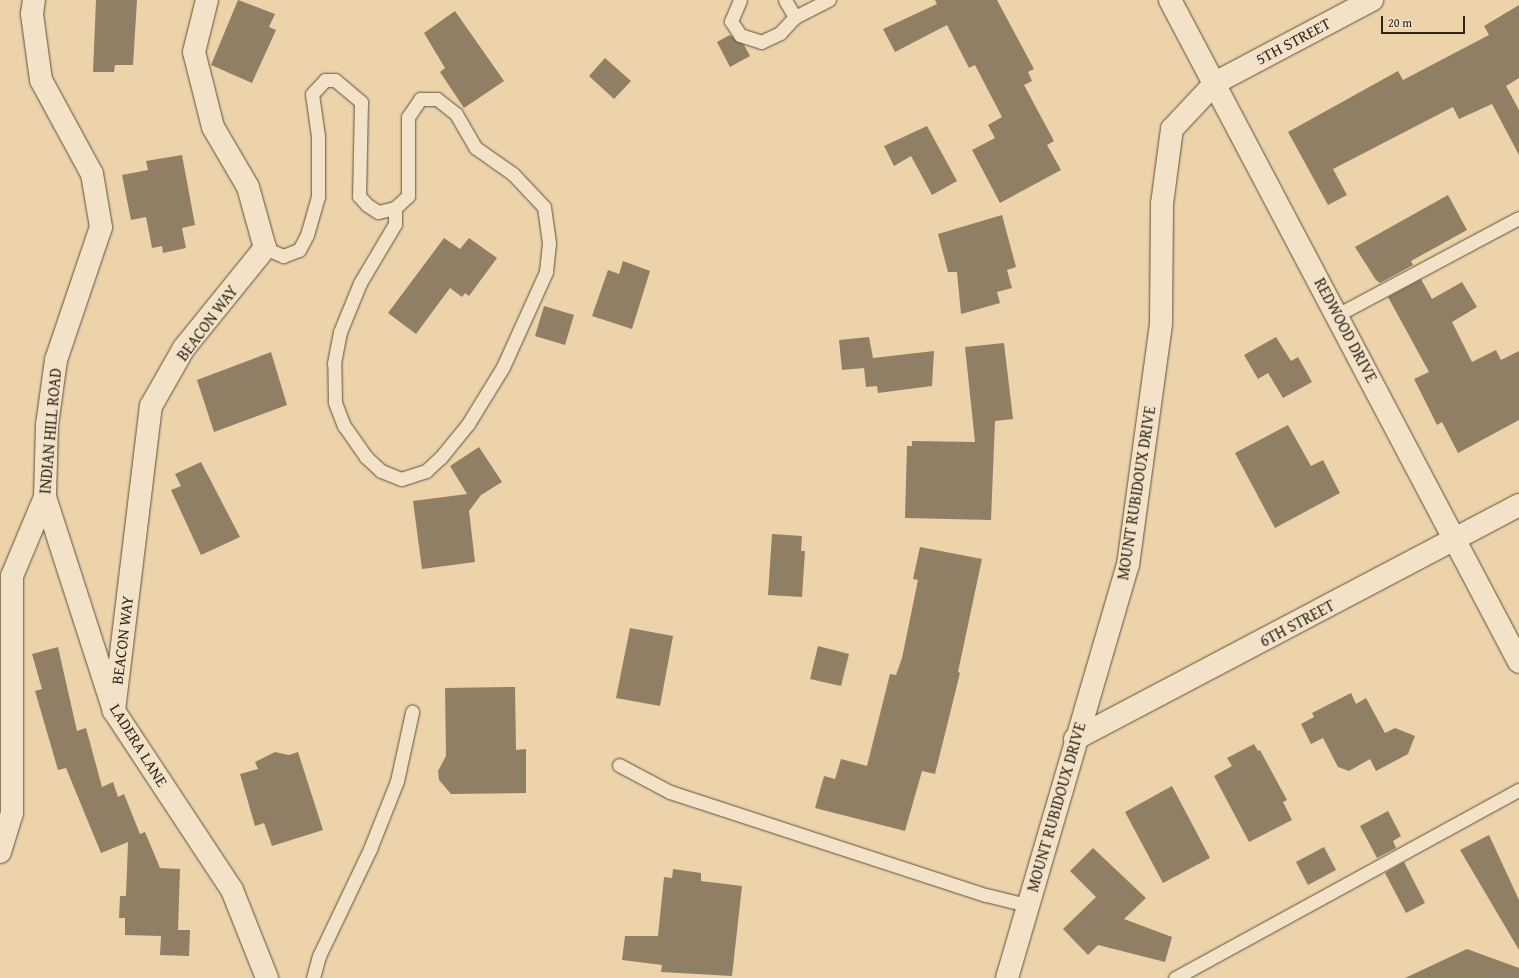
<!DOCTYPE html>
<style>
body{margin:0}
#map{position:relative;width:1519px;height:978px;overflow:hidden;background:#ecd3a9;font-family:"Gentium Book Plus",serif}
div>[style]{position:absolute}
.building>*{inset:0;background:#907f65}
.roads{filter:drop-shadow(0 0 1px #5d503e) drop-shadow(0 0 1px #5d503e)}
.service>*{height:13px;margin:-6.5px;padding:0 6.5px;transform-origin:6.5px;border-radius:6.5px;background:#f3e2c7}
.minor>*{height:22px;margin:-11px;padding:0 11px;transform-origin:11px;border-radius:11px;background:#f3e2c7}
span{translate:-50% -50%;white-space:nowrap;text-align:center;line-height:1.15;-webkit-text-stroke:3px #f3e2c7;paint-order:stroke}
.street-label{font-size:16px;color:#2d251b}
.scale{position:absolute;left:1381px;top:16px;width:84px;height:18px;box-sizing:border-box;border:2px solid #2d251b;border-top:0;padding-left:5px;font-size:12px;line-height:14px;white-space:nowrap;color:#2d251b;-webkit-text-stroke:3px #f3e2c7;paint-order:stroke}
</style>
<div id="map">
<div class="building">
<i style="clip-path:polygon(96px 0,137px 0,133px 65px,115px 65px,114px 72px,93px 72px)"></i>
<i style="clip-path:polygon(238px 0,275px 14px,269px 27px,276px 30px,252px 83px,211px 65px)"></i>
<i style="clip-path:polygon(935px 0,997px 0,1034px 69px,1028px 72px,1032px 81px,1024px 85px,1054px 141px,1047px 145px,1061px 170px,1000px 203px,972px 150px,995px 138px,988px 125px,1002px 117px,975px 65px,969px 68px,947px 25px,895px 52px,883px 29px,937px 4px)"></i>
<i style="clip-path:polygon(1519px 5px,1519px 78px,1506px 86px,1519px 110px,1519px 155px,1492px 104px,1459px 119px,1453px 107px,1333px 169px,1347px 195px,1328px 205px,1288px 132px,1398px 71px,1403px 80px,1489px 35px,1484px 26px)"></i>
<i style="clip-path:polygon(455px 11px,504px 81px,464px 108px,440px 72px,445px 68px,424px 33px)"></i>
<i style="clip-path:polygon(730px 35px,744px 45px,750px 56px,730px 67px,717px 42px)"></i>
<i style="clip-path:polygon(605px 58px,631px 81px,614px 99px,589px 76px)"></i>
<i style="clip-path:polygon(927px 126px,957px 181px,932px 195px,911px 156px,894px 166px,884px 146px)"></i>
<i style="clip-path:polygon(182px 155px,195px 225px,182px 228px,186px 248px,163px 253px,162px 246px,152px 248px,146px 217px,131px 220px,122px 175px,148px 170px,146px 161px)"></i>
<i style="clip-path:polygon(1448px 195px,1467px 230px,1411px 261px,1413px 265px,1380px 283px,1376px 280px,1355px 247px)"></i>
<i style="clip-path:polygon(1002px 215px,1016px 267px,1007px 270px,1012px 288px,997px 292px,1000px 303px,961px 314px,957px 272px,948px 272px,938px 234px)"></i>
<i style="clip-path:polygon(444px 238px,460px 249px,469px 238px,497px 258px,469px 296px,465px 293px,462px 297px,450px 288px,416px 334px,388px 313px)"></i>
<i style="clip-path:polygon(623px 261px,650px 271px,632px 329px,592px 316px,608px 270px,619px 274px)"></i>
<i style="clip-path:polygon(1421px 279px,1432px 299px,1462px 282px,1477px 307px,1452px 322px,1472px 362px,1496px 350px,1501px 360px,1519px 351px,1519px 420px,1458px 453px,1442px 422px,1437px 425px,1414px 379px,1429px 372px,1388px 297px)"></i>
<i style="clip-path:polygon(544px 306px,574px 315px,565px 345px,535px 336px)"></i>
<i style="clip-path:polygon(869px 337px,873px 358px,934px 351px,932px 386px,878px 393px,877px 386px,866px 387px,864px 368px,842px 370px,839px 340px)"></i>
<i style="clip-path:polygon(1276px 337px,1291px 361px,1298px 357px,1312px 382px,1283px 398px,1268px 373px,1258px 379px,1244px 355px)"></i>
<i style="clip-path:polygon(1004px 343px,1013px 419px,995px 421px,991px 520px,905px 518px,907px 446px,912px 446px,912px 441px,975px 442px,965px 347px)"></i>
<i style="clip-path:polygon(271px 352px,287px 405px,214px 432px,197px 380px)"></i>
<i style="clip-path:polygon(1288px 425px,1311px 466px,1323px 460px,1340px 493px,1275px 528px,1235px 453px)"></i>
<i style="clip-path:polygon(479px 447px,502px 482px,481px 495px,469px 511px,475px 562px,422px 569px,413px 501px,467px 494px,450px 466px)"></i>
<i style="clip-path:polygon(201px 462px,240px 537px,201px 555px,171px 490px,181px 486px,175px 474px)"></i>
<i style="clip-path:polygon(772px 534px,802px 536px,801px 551px,805px 551px,802px 597px,768px 595px)"></i>
<i style="clip-path:polygon(920px 547px,982px 559px,958px 672px,960px 673px,935px 774px,922px 771px,905px 831px,815px 808px,824px 776px,835px 779px,841px 759px,867px 766px,890px 674px,896px 675px,902px 658px,918px 580px,913px 579px)"></i>
<i style="clip-path:polygon(630px 628px,673px 636px,660px 706px,616px 698px)"></i>
<i style="clip-path:polygon(818px 646px,849px 654px,841px 686px,810px 679px)"></i>
<i style="clip-path:polygon(58px 647px,77px 731px,86px 728px,102px 787px,113px 782px,118px 797px,124px 794px,140px 834px,145px 832px,160px 868px,180px 869px,178px 930px,190px 930px,189px 956px,160px 955px,161px 936px,125px 935px,125px 918px,119px 918px,120px 896px,126px 896px,128px 842px,101px 853px,66px 768px,58px 770px,35px 691px,42px 689px,32px 654px)"></i>
<i style="clip-path:polygon(515px 687px,516px 750px,526px 749px,526px 793px,451px 794px,439px 780px,438px 771px,446px 756px,445px 688px)"></i>
<i style="clip-path:polygon(1351px 693px,1356px 704px,1366px 698px,1385px 733px,1395px 728px,1415px 736px,1408px 754px,1376px 771px,1370px 759px,1349px 771px,1338px 767px,1323px 738px,1311px 744px,1301px 724px,1314px 717px,1312px 713px)"></i>
<i style="clip-path:polygon(1254px 744px,1258px 751px,1260px 750px,1287px 800px,1283px 802px,1292px 820px,1249px 842px,1214px 776px,1232px 766px,1227px 758px)"></i>
<i style="clip-path:polygon(275px 752px,289px 755px,298px 752px,323px 830px,272px 846px,264px 823px,255px 826px,240px 774px,258px 769px,255px 762px)"></i>
<i style="clip-path:polygon(1172px 786px,1210px 858px,1163px 883px,1125px 812px)"></i>
<i style="clip-path:polygon(1388px 811px,1401px 836px,1393px 841px,1396px 848px,1377px 858px,1360px 826px)"></i>
<i style="clip-path:polygon(1489px 835px,1519px 900px,1519px 950px,1460px 850px)"></i>
<i style="clip-path:polygon(1324px 847px,1336px 870px,1308px 885px,1296px 862px)"></i>
<i style="clip-path:polygon(1093px 848px,1146px 898px,1124px 919px,1172px 937px,1165px 962px,1098px 945px,1088px 955px,1063px 929px,1096px 897px,1070px 871px)"></i>
<i style="clip-path:polygon(1404px 862px,1425px 903px,1406px 913px,1385px 873px)"></i>
<i style="clip-path:polygon(673px 869px,701px 873px,701px 881px,742px 886px,732px 976px,661px 972px,662px 965px,622px 960px,625px 936px,658px 936px,664px 877px,672px 878px)"></i>
<i style="clip-path:polygon(1467px 949px,1519px 968px,1519px 978px,1405px 978px)"></i>
</div>
<div class="roads">
<div class="service">
<i style="left:740px;top:0;width:23px;rotate:113deg"></i>
<i style="left:731px;top:21px;width:17px;rotate:57deg"></i>
<i style="left:740px;top:35px;width:22px;rotate:18deg"></i>
<i style="left:761px;top:42px;width:21px;rotate:-25deg"></i>
<i style="left:780px;top:33px;width:22px;rotate:-47deg"></i>
<i style="left:795px;top:17px;width:38px;rotate:-27deg"></i>
<i style="left:785px;top:0;width:20px;rotate:60deg"></i>
<i style="left:265px;top:248px;width:20px;rotate:24deg"></i>
<i style="left:283px;top:256px;width:17px;rotate:-21deg"></i>
<i style="left:299px;top:250px;width:17px;rotate:-62deg"></i>
<i style="left:307px;top:235px;width:40px;rotate:-74deg"></i>
<i style="left:318px;top:197px;width:61px;rotate:-90deg"></i>
<i style="left:318px;top:136px;width:42px;rotate:-98.1deg"></i>
<i style="left:312px;top:94px;width:19px;rotate:-47deg"></i>
<i style="left:325px;top:80px;width:10px"></i>
<i style="left:335px;top:80px;width:34px;rotate:40deg"></i>
<i style="left:361px;top:102px;width:94px;rotate:91.2deg"></i>
<i style="left:359px;top:196px;width:12px;rotate:48deg"></i>
<i style="left:367px;top:205px;width:13px;rotate:32deg"></i>
<i style="left:378px;top:212px;width:17px;rotate:-13deg"></i>
<i style="left:395px;top:208px;width:18px;rotate:-43deg"></i>
<i style="left:408px;top:196px;width:79px;rotate:-90deg"></i>
<i style="left:408px;top:117px;width:22px;rotate:-56deg"></i>
<i style="left:420px;top:99px;width:17px"></i>
<i style="left:437px;top:99px;width:24px;rotate:38deg"></i>
<i style="left:456px;top:114px;width:39px;rotate:60deg"></i>
<i style="left:476px;top:148px;width:45px;rotate:35.1deg"></i>
<i style="left:513px;top:174px;width:45px;rotate:46.8deg"></i>
<i style="left:544px;top:207px;width:36px;rotate:82deg"></i>
<i style="left:549px;top:243px;width:29px;rotate:96deg"></i>
<i style="left:546px;top:272px;width:104px;rotate:114.4deg"></i>
<i style="left:503px;top:367px;width:67px;rotate:121.6deg"></i>
<i style="left:468px;top:424px;width:43px;rotate:129.3deg"></i>
<i style="left:441px;top:457px;width:21px;rotate:137deg"></i>
<i style="left:426px;top:471px;width:26px;rotate:162deg"></i>
<i style="left:401px;top:479px;width:22px;rotate:-158deg"></i>
<i style="left:381px;top:471px;width:21px;rotate:-137deg"></i>
<i style="left:366px;top:457px;width:38px;rotate:-125deg"></i>
<i style="left:344px;top:426px;width:26px;rotate:-111deg"></i>
<i style="left:335px;top:402px;width:39px;rotate:-91deg"></i>
<i style="left:334px;top:363px;width:32px;rotate:-79deg"></i>
<i style="left:340px;top:332px;width:53px;rotate:-67.8deg"></i>
<i style="left:360px;top:283px;width:69px;rotate:-59.3deg"></i>
<i style="left:395px;top:224px;width:16px;rotate:-90deg"></i>
<i style="left:1337px;top:315px;width:206px;rotate:-28.1deg"></i>
<i style="left:619px;top:765px;width:58px;rotate:27.9deg"></i>
<i style="left:670px;top:792px;width:332px;rotate:18.1deg"></i>
<i style="left:986px;top:895px;width:42px;rotate:13.7deg"></i>
<i style="left:313px;top:978px;width:23px;rotate:-75deg"></i>
<i style="left:319px;top:956px;width:119px;rotate:-64.5deg"></i>
<i style="left:370px;top:849px;width:73px;rotate:-68.3deg"></i>
<i style="left:397px;top:781px;width:71px;rotate:-77.7deg"></i>
<i style="left:1175px;top:978px;width:392px;rotate:-28.7deg"></i>
</div>
<div class="minor">
<i style="left:1170px;top:0;width:748px;rotate:62.2deg"></i>
<i style="left:45px;top:497px;width:225px;rotate:72.1deg"></i>
<i style="left:114px;top:711px;width:214px;rotate:56.6deg"></i>
<i style="left:232px;top:890px;width:95px;rotate:68.3deg"></i>
<i style="left:114px;top:711px;width:307px;rotate:-83.1deg"></i>
<i style="left:151px;top:406px;width:67px;rotate:-60.4deg"></i>
<i style="left:184px;top:348px;width:129px;rotate:-51deg"></i>
<i style="left:265px;top:248px;width:63px;rotate:-105.6deg"></i>
<i style="left:248px;top:187px;width:69px;rotate:-120.3deg"></i>
<i style="left:213px;top:127px;width:77px;rotate:-104.2deg"></i>
<i style="left:194px;top:52px;width:54px;rotate:-76deg"></i>
<i style="left:1075px;top:739px;width:502px;rotate:-27.79deg"></i>
<i style="left:0;top:852px;width:41px;rotate:-72.9deg"></i>
<i style="left:12px;top:813px;width:237px;rotate:-90deg"></i>
<i style="left:12px;top:576px;width:86px;rotate:-67.3deg"></i>
<i style="left:45px;top:497px;width:72px;rotate:-88.4deg"></i>
<i style="left:47px;top:425px;width:66px;rotate:-82.1deg"></i>
<i style="left:56px;top:360px;width:140px;rotate:-71.3deg"></i>
<i style="left:101px;top:227px;width:54px;rotate:-99.6deg"></i>
<i style="left:92px;top:174px;width:107px;rotate:-118.5deg"></i>
<i style="left:41px;top:80px;width:67px;rotate:-97.8deg"></i>
<i style="left:32px;top:14px;width:14px;rotate:-82deg"></i>
<i style="left:1007px;top:978px;width:430px;rotate:-73.7deg"></i>
<i style="left:1128px;top:565px;width:244px;rotate:-82.2deg"></i>
<i style="left:1161px;top:323px;width:119px;rotate:-89.5deg"></i>
<i style="left:1162px;top:204px;width:76px;rotate:-82.4deg"></i>
<i style="left:1172px;top:129px;width:63px;rotate:-46.9deg"></i>
<i style="left:1215px;top:83px;width:178px;rotate:-27.9deg"></i>
</div>
</div>
<div class="street-label">
<span style="left:1293px;top:41px;rotate:-28deg">5TH STREET</span>
<span style="left:207px;top:323px;rotate:-53deg">BEACON WAY</span>
<span style="left:1346px;top:330px;rotate:62deg">REDWOOD DRIVE</span>
<span style="left:50px;top:431px;rotate:-85deg">INDIAN HILL ROAD</span>
<span style="left:1136px;top:493px;rotate:-81deg">MOUNT RUBIDOUX DRIVE</span>
<span style="left:1297px;top:623px;rotate:-28deg">6TH STREET</span>
<span style="left:122px;top:640px;rotate:-83deg">BEACON WAY</span>
<span style="left:139px;top:745px;rotate:58deg">LADERA LANE</span>
<span style="left:1056px;top:807px;rotate:-74deg">MOUNT RUBIDOUX DRIVE</span>
</div>
<div class="scale">20 m</div>
</div>
